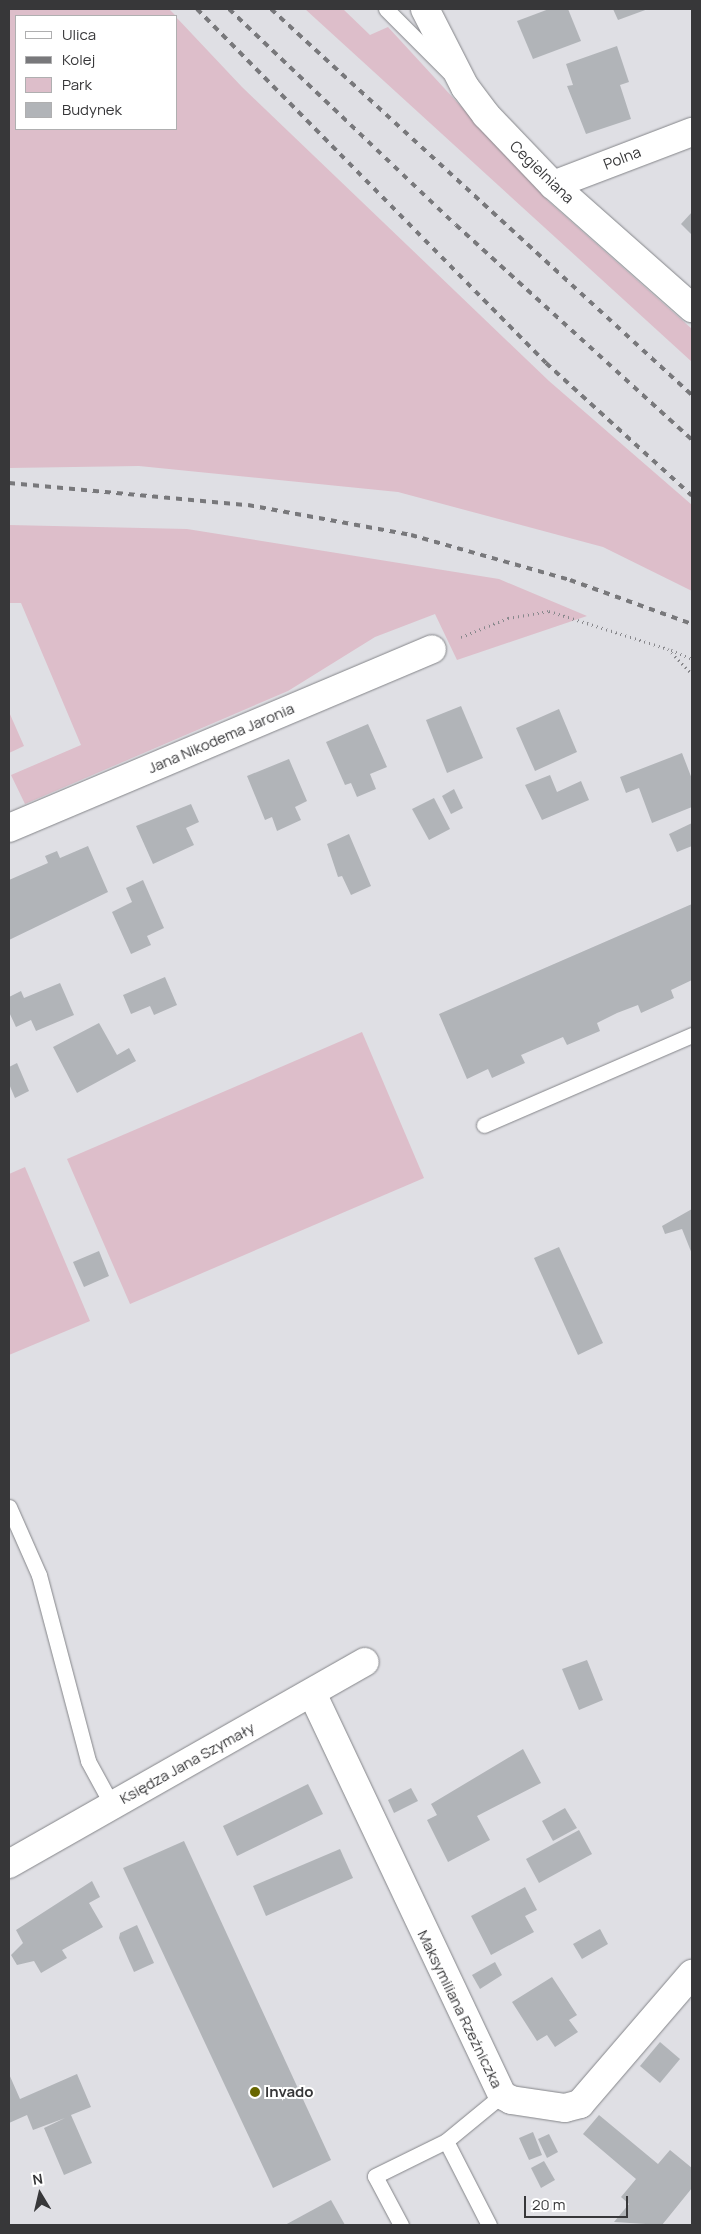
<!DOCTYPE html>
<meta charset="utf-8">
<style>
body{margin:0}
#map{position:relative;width:701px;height:2234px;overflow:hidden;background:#dfdfe4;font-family:Manrope,sans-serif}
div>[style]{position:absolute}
.green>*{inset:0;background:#ddbeca}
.building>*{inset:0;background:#b1b4b8}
.path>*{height:3px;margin-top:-1.5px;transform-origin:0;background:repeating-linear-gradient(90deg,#88888c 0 1px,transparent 0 5px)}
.roads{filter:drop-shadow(0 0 1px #848589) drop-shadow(0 0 1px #848589)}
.service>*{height:15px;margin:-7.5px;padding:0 7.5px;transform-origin:7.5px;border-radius:7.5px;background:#fff}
.minor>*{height:28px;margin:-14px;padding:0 14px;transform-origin:14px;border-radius:14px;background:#fff}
.rail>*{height:4px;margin-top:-2px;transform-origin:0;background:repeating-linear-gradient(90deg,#78787b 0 6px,transparent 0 12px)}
.dots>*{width:14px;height:14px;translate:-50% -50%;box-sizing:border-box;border:2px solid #fff;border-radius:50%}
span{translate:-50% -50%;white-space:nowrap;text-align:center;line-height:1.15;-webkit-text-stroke:4px #fff;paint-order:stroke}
.street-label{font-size:15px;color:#373739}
.poi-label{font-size:15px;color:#373739;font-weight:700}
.left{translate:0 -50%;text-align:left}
.frame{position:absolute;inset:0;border:10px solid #373739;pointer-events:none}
.legend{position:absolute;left:15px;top:15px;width:162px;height:115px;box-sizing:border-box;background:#fff;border:1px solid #afafb0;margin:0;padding:6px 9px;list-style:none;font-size:15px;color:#373739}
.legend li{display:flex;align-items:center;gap:10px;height:25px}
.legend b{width:25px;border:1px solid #afafb0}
.north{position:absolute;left:15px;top:2169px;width:50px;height:50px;-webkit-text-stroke:4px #fff;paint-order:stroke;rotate:351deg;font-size:14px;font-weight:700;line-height:20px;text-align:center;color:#373739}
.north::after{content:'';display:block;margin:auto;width:18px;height:22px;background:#373739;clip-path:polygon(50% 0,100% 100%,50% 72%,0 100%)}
.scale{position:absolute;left:524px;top:2196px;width:104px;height:22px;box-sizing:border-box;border:2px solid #373739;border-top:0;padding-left:6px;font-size:15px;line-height:18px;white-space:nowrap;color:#373739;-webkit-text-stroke:4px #fff;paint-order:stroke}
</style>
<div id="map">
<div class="green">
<i style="clip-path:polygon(9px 9px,169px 9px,176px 16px,16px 16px,16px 129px,176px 129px,176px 17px,242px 87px,549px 381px,692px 505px,692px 591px,603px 547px,398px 492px,139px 466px,9px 468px)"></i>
<i style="clip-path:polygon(305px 9px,343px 9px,370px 35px,388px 27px,548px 201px,692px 329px,692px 362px)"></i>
<i style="clip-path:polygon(9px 525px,187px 529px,499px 579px,587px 616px,457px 660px,435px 614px,375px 637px,288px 691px,25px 804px,11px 775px,81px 745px,21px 603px,9px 603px)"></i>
<i style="clip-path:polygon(9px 712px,24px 746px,9px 753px)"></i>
<i style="clip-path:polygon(362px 1032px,424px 1178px,130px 1304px,67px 1159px)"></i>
<i style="clip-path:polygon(25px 1167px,90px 1321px,9px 1355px,9px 1174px)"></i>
</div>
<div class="building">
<i style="clip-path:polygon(549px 9px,568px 9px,581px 41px,533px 59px,517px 21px)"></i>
<i style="clip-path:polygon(613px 9px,648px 9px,618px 20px)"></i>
<i style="clip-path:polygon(617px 46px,629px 82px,620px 85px,631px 119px,586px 134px,567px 86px,573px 85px,566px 64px)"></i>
<i style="clip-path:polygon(692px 212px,692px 235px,681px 224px)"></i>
<i style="clip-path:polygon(461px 706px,483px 758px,447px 773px,426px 720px)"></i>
<i style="clip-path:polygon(559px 709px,577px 752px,535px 771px,516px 728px)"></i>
<i style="clip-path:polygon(368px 724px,387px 767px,370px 774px,376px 789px,357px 797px,351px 783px,345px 785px,326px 742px)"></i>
<i style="clip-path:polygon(682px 753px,692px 779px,692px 807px,652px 823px,639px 788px,626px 793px,620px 777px)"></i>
<i style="clip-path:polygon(289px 759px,307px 801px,295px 807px,301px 820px,277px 831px,272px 817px,265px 820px,247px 776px)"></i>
<i style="clip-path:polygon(550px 775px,557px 792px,581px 781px,589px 800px,542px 820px,525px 785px)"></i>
<i style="clip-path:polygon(454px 789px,463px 808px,451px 814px,442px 796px)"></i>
<i style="clip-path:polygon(434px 798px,450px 829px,429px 840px,412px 809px)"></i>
<i style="clip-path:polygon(191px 804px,199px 822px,186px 828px,194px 845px,153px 864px,136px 826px)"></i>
<i style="clip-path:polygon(692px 823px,692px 846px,677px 852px,669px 834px)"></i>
<i style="clip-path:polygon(349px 834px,371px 886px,351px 895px,342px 876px,338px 877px,327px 844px)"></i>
<i style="clip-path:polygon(88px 846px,108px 892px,9px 940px,9px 880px,48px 863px,45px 856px,57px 851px,60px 858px)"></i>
<i style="clip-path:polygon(143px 880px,164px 928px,147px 936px,151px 945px,131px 954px,112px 912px,132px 902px,126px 888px)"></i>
<i style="clip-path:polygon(692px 904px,692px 980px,671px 990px,674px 998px,641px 1013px,638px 1005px,617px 1013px,597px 1023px,600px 1031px,567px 1045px,563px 1037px,521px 1055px,525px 1063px,492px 1078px,488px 1069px,467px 1079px,439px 1014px)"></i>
<i style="clip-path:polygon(165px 977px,177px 1005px,154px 1015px,150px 1006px,131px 1014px,123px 995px)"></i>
<i style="clip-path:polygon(60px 983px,74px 1015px,36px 1031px,31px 1020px,16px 1027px,9px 1012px,9px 997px,21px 991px,24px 998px)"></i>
<i style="clip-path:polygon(99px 1023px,117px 1055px,129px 1048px,136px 1061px,77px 1093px,53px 1047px)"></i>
<i style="clip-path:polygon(17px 1063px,29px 1091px,15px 1098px,9px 1084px,9px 1067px)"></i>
<i style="clip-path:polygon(692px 1209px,692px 1254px,682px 1229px,665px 1234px,662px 1226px)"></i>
<i style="clip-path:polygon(559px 1247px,603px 1343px,578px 1355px,534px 1258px)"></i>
<i style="clip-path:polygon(99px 1251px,109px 1276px,84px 1287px,73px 1262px)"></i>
<i style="clip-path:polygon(587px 1660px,603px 1700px,579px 1710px,562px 1669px)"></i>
<i style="clip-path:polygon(523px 1749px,541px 1783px,477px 1816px,490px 1840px,448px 1862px,427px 1820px,437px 1815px,431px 1804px)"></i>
<i style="clip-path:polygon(308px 1784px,323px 1814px,237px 1856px,223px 1826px)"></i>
<i style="clip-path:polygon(411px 1788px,418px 1801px,394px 1813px,388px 1800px)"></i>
<i style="clip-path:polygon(565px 1808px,577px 1828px,553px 1841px,542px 1821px)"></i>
<i style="clip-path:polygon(579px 1830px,592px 1854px,539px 1883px,526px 1859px)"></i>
<i style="clip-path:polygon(184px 1841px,331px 2160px,273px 2188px,123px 1868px)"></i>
<i style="clip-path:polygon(340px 1849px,353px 1878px,266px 1916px,253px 1886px)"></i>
<i style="clip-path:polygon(92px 1881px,100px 1897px,89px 1903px,103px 1927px,62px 1950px,67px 1958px,41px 1973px,34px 1961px,17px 1965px,11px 1955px,23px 1943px,16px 1930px)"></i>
<i style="clip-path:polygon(525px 1887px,537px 1910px,525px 1916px,534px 1932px,491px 1955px,471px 1916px)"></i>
<i style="clip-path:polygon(137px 1925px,154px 1963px,134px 1972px,119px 1938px,120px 1933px)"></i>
<i style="clip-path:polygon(600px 1929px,608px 1944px,582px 1959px,573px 1944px)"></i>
<i style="clip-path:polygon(495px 1962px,502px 1975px,480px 1989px,472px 1975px)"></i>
<i style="clip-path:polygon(552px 1977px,577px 2015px,569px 2020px,578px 2032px,555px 2047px,547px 2035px,537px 2041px,512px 2002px)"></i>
<i style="clip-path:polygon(660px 2042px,680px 2059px,660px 2083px,640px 2066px)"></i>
<i style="clip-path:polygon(9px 2074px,20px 2099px,77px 2074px,91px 2107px,71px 2115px,92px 2163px,64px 2175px,44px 2128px,65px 2118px,33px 2130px,27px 2115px,9px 2123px)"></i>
<i style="clip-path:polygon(599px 2115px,658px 2164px,670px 2150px,692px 2168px,692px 2188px,662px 2225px,614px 2222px,629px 2204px,621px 2197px,636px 2179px,583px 2134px)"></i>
<i style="clip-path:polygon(533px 2132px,542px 2155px,529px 2160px,519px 2138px)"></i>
<i style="clip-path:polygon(549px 2134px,558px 2152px,547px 2158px,538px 2139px)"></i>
<i style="clip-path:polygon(544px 2161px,555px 2180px,541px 2188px,531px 2168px)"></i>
<i style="clip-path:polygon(331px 2200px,345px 2225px,285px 2225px)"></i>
</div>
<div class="path">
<i style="left:461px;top:637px;width:51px;rotate:-22deg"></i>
<i style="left:508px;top:618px;width:42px;rotate:-9.7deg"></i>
<i style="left:549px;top:611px;width:125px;rotate:17.7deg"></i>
<i style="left:668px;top:649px;width:35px;rotate:46deg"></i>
<i style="left:671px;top:650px;width:23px;rotate:23deg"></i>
</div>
<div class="roads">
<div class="service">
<i style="left:386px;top:9px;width:89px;rotate:45deg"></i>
<i style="left:484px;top:1125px;width:227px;rotate:-23.4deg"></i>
<i style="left:9px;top:1507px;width:74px;rotate:66.2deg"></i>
<i style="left:39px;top:1575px;width:192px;rotate:75.2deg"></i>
<i style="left:88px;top:1761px;width:50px;rotate:61.4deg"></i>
<i style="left:401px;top:2225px;width:55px;rotate:-118deg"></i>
<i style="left:375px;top:2176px;width:79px;rotate:-26.2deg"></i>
<i style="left:489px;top:2225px;width:94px;rotate:-117.1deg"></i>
<i style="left:446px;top:2141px;width:72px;rotate:-39.4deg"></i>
</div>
<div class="minor">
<i style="left:425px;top:9px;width:88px;rotate:62.9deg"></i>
<i style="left:465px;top:87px;width:35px;rotate:53deg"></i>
<i style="left:486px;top:115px;width:97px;rotate:46.3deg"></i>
<i style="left:553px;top:185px;width:186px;rotate:41.5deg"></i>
<i style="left:553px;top:185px;width:149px;rotate:-20.9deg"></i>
<i style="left:9px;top:828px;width:459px;rotate:-22.9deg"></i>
<i style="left:312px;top:1693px;width:445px;rotate:64.7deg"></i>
<i style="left:502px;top:2095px;width:10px;rotate:29deg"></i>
<i style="left:511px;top:2100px;width:55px;rotate:8.4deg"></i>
<i style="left:565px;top:2108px;width:16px;rotate:-15deg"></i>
<i style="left:580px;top:2104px;width:172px;rotate:-49.3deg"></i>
<i style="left:9px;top:1864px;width:409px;rotate:-29.6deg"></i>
</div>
</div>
<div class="rail">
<i style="left:197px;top:9px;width:497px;rotate:45.4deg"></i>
<i style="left:546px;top:363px;width:197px;rotate:42.3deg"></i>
<i style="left:229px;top:9px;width:313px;rotate:43.6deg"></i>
<i style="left:456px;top:225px;width:319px;rotate:42.3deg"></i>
<i style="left:271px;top:9px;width:571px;rotate:42.52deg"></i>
<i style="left:9px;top:483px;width:240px;rotate:5.3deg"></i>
<i style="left:248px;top:505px;width:166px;rotate:10.4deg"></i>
<i style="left:411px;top:535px;width:165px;rotate:15.8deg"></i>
<i style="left:570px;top:580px;width:130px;rotate:19.8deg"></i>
</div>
<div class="dots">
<i style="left:255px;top:2092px;background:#686600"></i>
</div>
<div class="street-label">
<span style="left:622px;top:158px;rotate:-21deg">Polna</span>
<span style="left:542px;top:172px;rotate:44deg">Cegielniana</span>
<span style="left:221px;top:738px;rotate:-23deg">Jana Nikodema Jaronia</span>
<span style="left:187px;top:1763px;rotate:-29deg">Księdza Jana Szymały</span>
<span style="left:460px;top:2009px;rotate:64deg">Maksymiliana Rzeźniczka</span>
</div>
<div class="poi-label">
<span class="left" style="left:265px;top:2092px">Invado</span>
</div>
<div class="frame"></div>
<ul class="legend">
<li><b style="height:6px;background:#fff"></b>Ulica</li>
<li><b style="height:6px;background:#78787b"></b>Kolej</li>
<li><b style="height:14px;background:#ddbeca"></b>Park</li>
<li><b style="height:14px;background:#b1b4b8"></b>Budynek</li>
</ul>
<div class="north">N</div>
<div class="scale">20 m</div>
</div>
